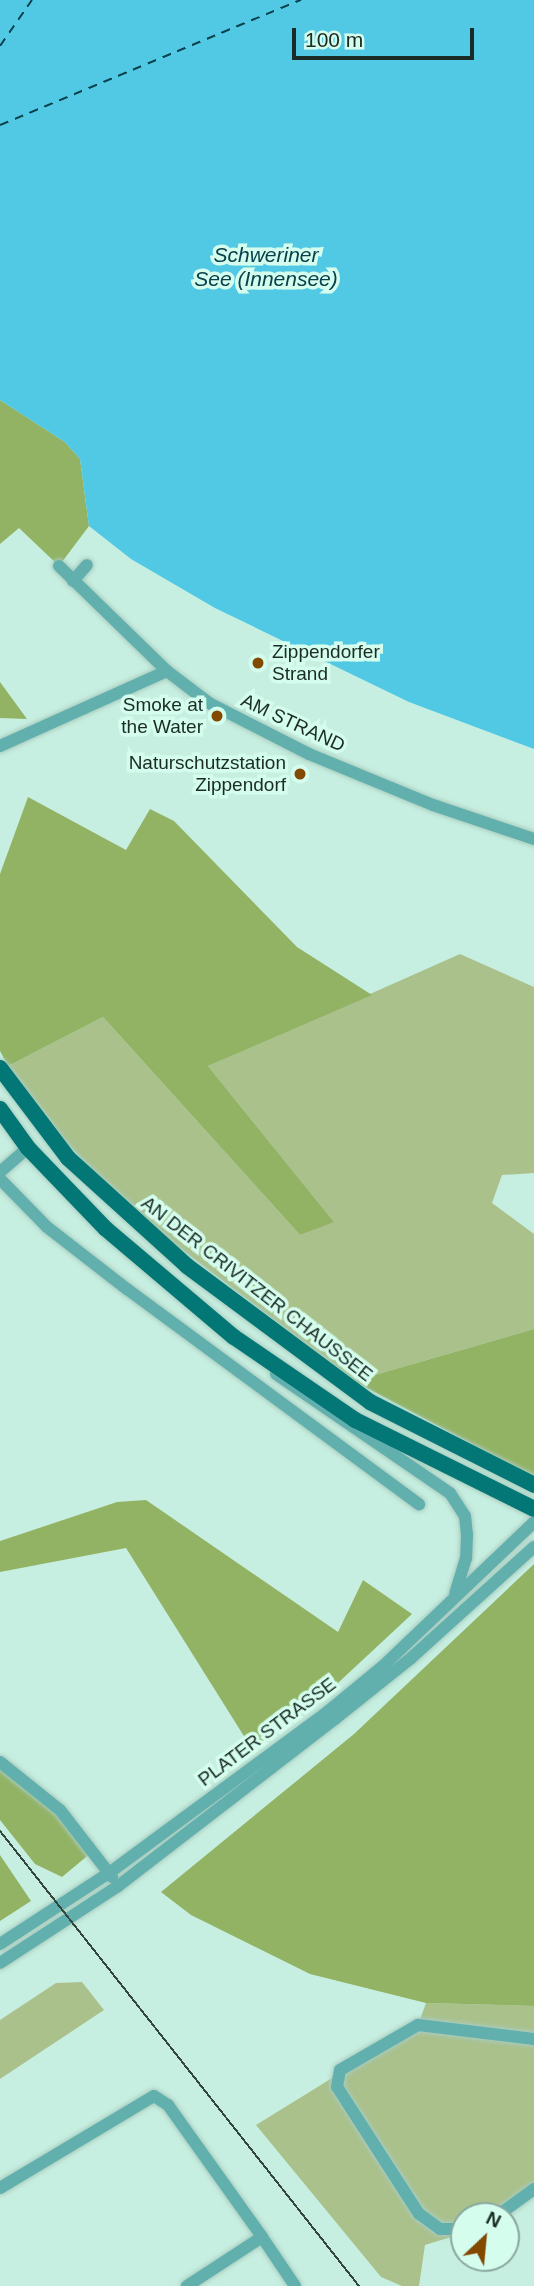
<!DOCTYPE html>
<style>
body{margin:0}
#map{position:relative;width:534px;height:2286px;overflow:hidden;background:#c7efe1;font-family:Arial,sans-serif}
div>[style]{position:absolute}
.green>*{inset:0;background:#aac18c}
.forest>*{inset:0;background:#92b364}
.water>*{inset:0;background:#51c8e4}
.ferry>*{height:2px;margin-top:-1px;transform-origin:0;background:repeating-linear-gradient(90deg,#08404b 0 9px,transparent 0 16px)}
.roads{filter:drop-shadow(0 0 2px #a8ccbf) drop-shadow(0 0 2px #a8ccbf)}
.minor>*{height:12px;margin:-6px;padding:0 6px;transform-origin:6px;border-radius:6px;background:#62b0ae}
.major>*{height:16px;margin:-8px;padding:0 8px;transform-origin:8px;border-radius:8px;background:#037776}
.tram>*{height:2px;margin:-1px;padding:0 1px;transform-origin:1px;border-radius:1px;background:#33473f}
.dots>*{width:19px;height:19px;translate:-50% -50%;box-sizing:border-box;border:4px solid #d4fdee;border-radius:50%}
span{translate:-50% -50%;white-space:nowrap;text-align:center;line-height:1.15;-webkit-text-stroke:7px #d4fdee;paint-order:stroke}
.poi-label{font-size:19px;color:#1b2b25}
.left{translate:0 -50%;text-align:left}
.right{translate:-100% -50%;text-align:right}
.street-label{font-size:19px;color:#1b2b25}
.water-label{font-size:21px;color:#08404b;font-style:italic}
.north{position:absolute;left:450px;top:2202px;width:70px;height:70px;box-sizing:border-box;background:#d4fdee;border:2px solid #8aa99e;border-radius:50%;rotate:26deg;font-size:19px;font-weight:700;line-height:28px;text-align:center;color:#1b2b25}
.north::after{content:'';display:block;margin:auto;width:24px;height:32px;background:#844900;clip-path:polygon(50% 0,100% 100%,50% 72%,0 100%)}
.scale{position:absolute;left:292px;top:28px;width:182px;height:32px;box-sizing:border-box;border:4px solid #1b2b25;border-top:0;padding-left:9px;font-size:21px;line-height:24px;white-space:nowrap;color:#1b2b25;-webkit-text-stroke:5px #d4fdee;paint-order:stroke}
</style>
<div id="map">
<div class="green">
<i style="clip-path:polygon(460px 954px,534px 987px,534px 1173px,502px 1175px,492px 1203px,534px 1234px,534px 1329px,354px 1381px,138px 1216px,50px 1126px,8px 1066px,103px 1017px,300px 1235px,333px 1221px,208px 1066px)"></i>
<i style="clip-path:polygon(82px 1982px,104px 2010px,0 2079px,0 2020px,56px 1983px)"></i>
<i style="clip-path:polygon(426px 2003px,534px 2006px,534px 2189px,497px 2216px,464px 2216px,464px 2233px,425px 2245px,419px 2286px,402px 2286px,381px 2277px,256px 2125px,418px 2025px)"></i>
</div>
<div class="forest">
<i style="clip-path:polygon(0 400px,65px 442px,80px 459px,89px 526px,59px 566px,19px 528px,0 544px)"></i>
<i style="clip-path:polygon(0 682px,27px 719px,0 718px)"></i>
<i style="clip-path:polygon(28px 797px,126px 850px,150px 809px,174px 821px,297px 947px,372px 995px,208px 1066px,334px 1222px,300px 1235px,103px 1017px,8px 1066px,0 1051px,0 874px)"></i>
<i style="clip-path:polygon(534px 1329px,534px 1477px,354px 1381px)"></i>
<i style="clip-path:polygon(146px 1500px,338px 1632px,363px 1580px,412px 1614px,325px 1695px,252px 1749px,126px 1548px,0 1572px,0 1541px,117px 1502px)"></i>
<i style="clip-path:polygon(534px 1564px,534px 2006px,426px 2003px,310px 1974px,191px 1915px,161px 1892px,354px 1734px)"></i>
<i style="clip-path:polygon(0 1762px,60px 1810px,92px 1852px,62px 1877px,35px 1864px,0 1820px)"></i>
<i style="clip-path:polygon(0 1855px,31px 1901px,0 1921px)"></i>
</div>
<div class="water">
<i style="clip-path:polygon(0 0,534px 0,534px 749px,409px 702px,215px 608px,131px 559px,89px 526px,80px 459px,65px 442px,0 400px)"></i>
</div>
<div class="ferry">
<i style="left:0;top:46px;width:56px;rotate:-55.2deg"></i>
<i style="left:0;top:125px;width:326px;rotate:-22.6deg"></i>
</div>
<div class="roads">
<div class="minor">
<i style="left:59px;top:566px;width:151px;rotate:44.2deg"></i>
<i style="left:167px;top:671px;width:53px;rotate:37.3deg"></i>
<i style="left:209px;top:703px;width:112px;rotate:27deg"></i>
<i style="left:309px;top:754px;width:134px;rotate:22.4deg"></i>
<i style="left:433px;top:805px;width:107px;rotate:18.6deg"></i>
<i style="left:73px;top:581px;width:21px;rotate:-49deg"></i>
<i style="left:0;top:746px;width:183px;rotate:-24.2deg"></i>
<i style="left:0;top:1172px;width:37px;rotate:-41deg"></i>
<i style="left:0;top:1179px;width:67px;rotate:45.6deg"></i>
<i style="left:47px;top:1227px;width:101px;rotate:37.8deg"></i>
<i style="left:127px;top:1289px;width:363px;rotate:36.4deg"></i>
<i style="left:276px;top:1374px;width:211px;rotate:34.4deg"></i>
<i style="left:450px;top:1493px;width:27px;rotate:57deg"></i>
<i style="left:465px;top:1516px;width:18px;rotate:84deg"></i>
<i style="left:467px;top:1534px;width:24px;rotate:92deg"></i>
<i style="left:466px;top:1558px;width:37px;rotate:107deg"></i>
<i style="left:0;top:1762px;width:77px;rotate:38.7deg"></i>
<i style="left:60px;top:1810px;width:85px;rotate:52.2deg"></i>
<i style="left:0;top:1944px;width:130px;rotate:-33.1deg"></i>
<i style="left:109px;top:1873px;width:271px;rotate:-36.4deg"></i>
<i style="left:327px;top:1712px;width:71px;rotate:-39.3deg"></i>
<i style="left:382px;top:1667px;width:210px;rotate:-43.6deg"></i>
<i style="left:0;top:1963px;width:141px;rotate:-33.1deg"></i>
<i style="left:118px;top:1886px;width:275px;rotate:-37.6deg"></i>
<i style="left:336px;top:1718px;width:95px;rotate:-38.6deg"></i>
<i style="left:410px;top:1659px;width:167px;rotate:-42.1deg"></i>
<i style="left:0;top:2188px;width:179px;rotate:-30.9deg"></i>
<i style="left:154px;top:2096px;width:17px;rotate:33deg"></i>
<i style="left:168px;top:2105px;width:162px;rotate:54.5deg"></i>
<i style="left:262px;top:2237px;width:90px;rotate:146.8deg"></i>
<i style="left:497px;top:2216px;width:46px;rotate:-36.1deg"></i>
<i style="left:464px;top:2229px;width:24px;rotate:180deg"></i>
<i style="left:440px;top:2229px;width:26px;rotate:-144deg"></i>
<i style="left:419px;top:2214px;width:151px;rotate:-122.8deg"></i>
<i style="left:337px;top:2087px;width:17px;rotate:-80deg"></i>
<i style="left:340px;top:2070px;width:90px;rotate:-30deg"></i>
<i style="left:418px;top:2025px;width:117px;rotate:6.9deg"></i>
<i style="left:262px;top:2237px;width:59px;rotate:56deg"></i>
</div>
<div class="major">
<i style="left:0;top:1068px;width:113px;rotate:52.9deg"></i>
<i style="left:68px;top:1158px;width:161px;rotate:42.2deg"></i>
<i style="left:187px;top:1266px;width:228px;rotate:36.6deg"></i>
<i style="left:370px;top:1402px;width:184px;rotate:26.8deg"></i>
<i style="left:0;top:1109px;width:48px;rotate:54.3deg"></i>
<i style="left:28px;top:1148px;width:112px;rotate:46.1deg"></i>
<i style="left:106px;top:1229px;width:167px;rotate:40.2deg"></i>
<i style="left:234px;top:1337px;width:147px;rotate:34.4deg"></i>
<i style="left:355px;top:1420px;width:200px;rotate:26.4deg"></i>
</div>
</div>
<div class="tram">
<i style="left:0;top:1831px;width:580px;rotate:51.73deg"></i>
</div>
<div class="dots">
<i style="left:258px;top:663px;background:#844900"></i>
<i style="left:217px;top:716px;background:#844900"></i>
<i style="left:300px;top:774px;background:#844900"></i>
</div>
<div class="poi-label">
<span class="left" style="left:272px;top:663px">Zippendorfer<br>Strand</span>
<span class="right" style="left:203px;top:716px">Smoke at<br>the Water</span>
<span class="right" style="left:286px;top:774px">Naturschutzstation<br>Zippendorf</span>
</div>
<div class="street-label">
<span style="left:293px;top:723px;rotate:25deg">AM STRAND</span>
<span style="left:257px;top:1289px;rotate:38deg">AN DER CRIVITZER CHAUSSEE</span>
<span style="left:267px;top:1732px;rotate:-37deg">PLATER STRASSE</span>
</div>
<div class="water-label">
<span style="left:266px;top:267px">Schweriner<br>See (Innensee)</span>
</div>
<div class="north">N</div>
<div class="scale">100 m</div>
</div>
